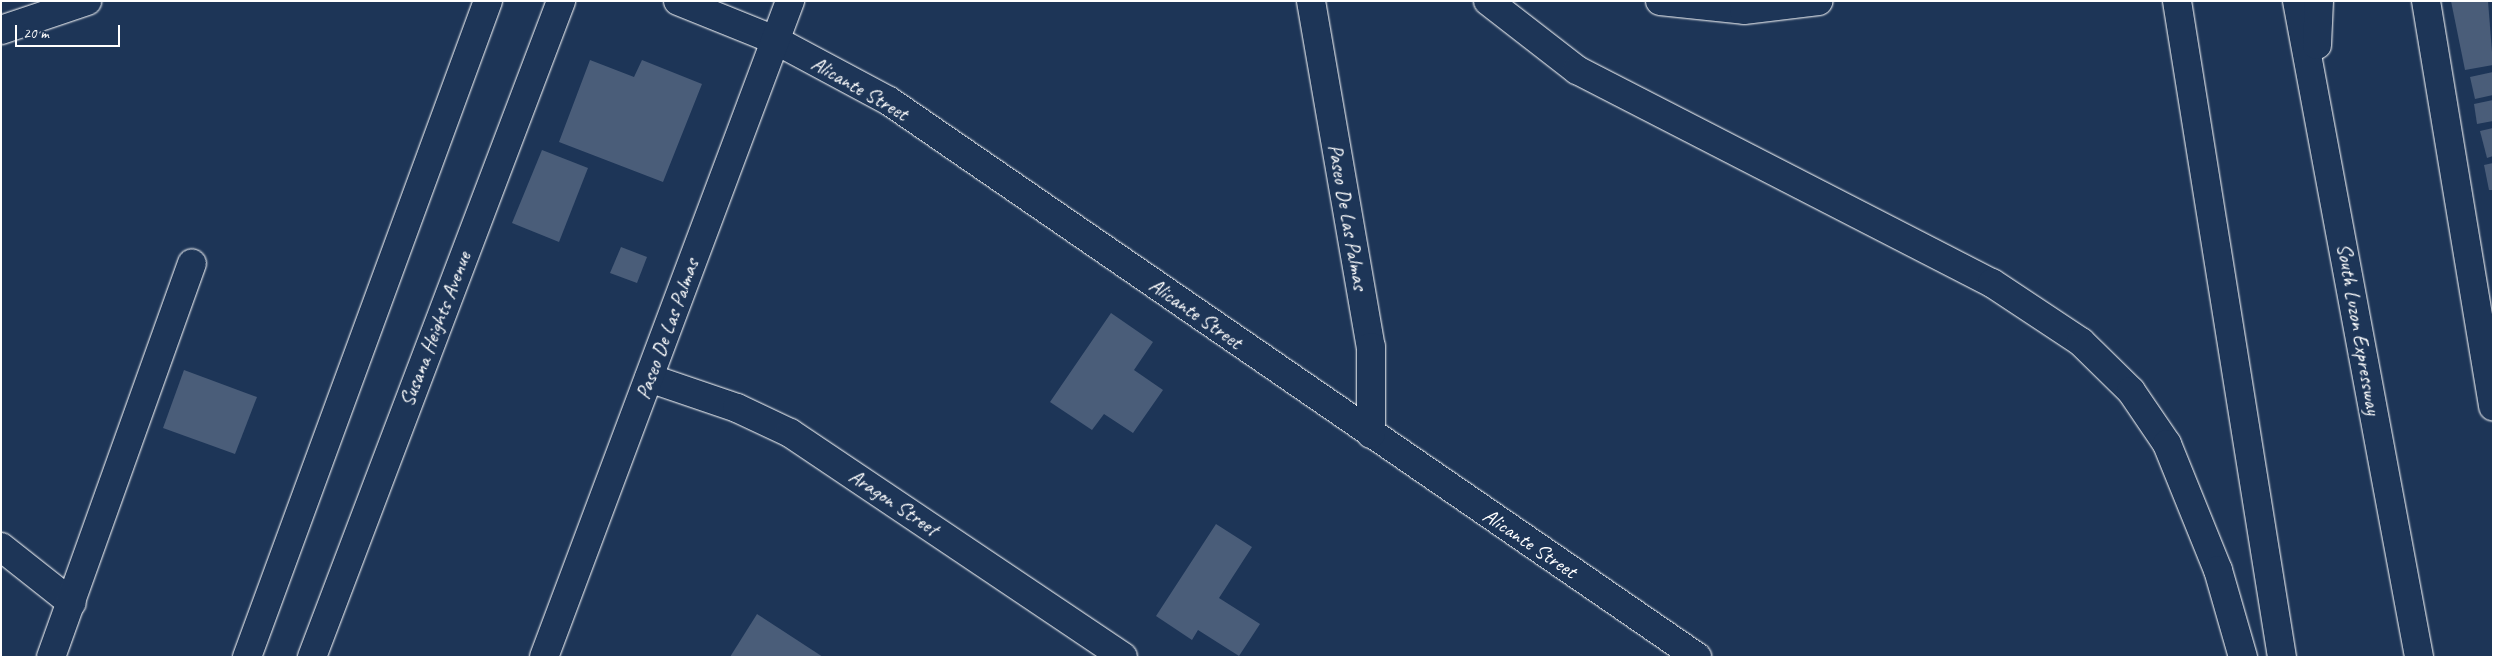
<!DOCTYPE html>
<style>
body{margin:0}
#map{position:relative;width:2494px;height:658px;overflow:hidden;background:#1d3557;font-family:Caveat,sans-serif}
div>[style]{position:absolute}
.building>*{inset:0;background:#4a5d79}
.roads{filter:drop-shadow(0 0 1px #fff) drop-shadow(0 0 1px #fff)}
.street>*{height:28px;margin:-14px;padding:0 14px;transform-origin:14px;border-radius:14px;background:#1d3557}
.highway>*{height:28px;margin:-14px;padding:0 14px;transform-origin:14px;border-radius:14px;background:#1d3557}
span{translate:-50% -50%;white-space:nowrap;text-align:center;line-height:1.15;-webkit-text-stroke:4.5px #1d3557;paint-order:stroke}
.street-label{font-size:21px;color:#fff}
.frame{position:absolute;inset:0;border:2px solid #fff;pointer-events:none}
.scale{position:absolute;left:15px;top:25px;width:105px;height:22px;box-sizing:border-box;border:2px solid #fff;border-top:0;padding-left:6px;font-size:15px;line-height:18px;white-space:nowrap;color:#fff;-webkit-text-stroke:4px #1d3557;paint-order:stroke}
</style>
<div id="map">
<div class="building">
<i style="clip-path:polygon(2451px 1px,2488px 1px,2493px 65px,2465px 70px)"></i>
<i style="clip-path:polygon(590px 60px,634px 77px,642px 60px,702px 84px,663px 182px,559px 142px)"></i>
<i style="clip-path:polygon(2493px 72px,2493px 95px,2475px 99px,2470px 77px)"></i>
<i style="clip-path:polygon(2493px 100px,2493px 121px,2477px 124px,2474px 104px)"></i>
<i style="clip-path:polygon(2493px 128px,2493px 156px,2487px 158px,2480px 131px)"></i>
<i style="clip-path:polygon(542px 150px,588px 168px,559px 242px,512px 223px)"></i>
<i style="clip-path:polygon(2493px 163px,2493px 190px,2489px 190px,2484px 165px)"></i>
<i style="clip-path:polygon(621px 247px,647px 257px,637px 283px,610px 273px)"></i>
<i style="clip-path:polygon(1111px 313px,1153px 342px,1134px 370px,1163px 390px,1133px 433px,1104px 414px,1092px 430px,1050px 402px)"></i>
<i style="clip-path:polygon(184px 370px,257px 397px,235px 454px,163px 428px)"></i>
<i style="clip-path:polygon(1216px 524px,1252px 547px,1219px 598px,1260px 624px,1239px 656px,1198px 630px,1192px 640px,1156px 616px)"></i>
<i style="clip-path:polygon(757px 614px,823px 657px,730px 657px)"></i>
</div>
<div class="roads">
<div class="street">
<i style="left:678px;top:1px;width:105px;rotate:21.9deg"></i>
<i style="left:775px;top:40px;width:129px;rotate:28.2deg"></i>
<i style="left:889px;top:101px;width:981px;rotate:34.53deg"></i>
<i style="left:1311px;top:1px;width:351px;rotate:80.2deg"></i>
<i style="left:1371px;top:347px;width:87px;rotate:90deg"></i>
<i style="left:2426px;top:1px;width:411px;rotate:80.6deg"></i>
<i style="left:1px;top:30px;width:91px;rotate:-18.6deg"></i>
<i style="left:649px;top:378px;width:93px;rotate:18.8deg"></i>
<i style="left:737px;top:408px;width:59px;rotate:25.3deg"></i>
<i style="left:790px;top:433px;width:401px;rotate:33.9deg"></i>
<i style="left:1px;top:547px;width:90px;rotate:38.3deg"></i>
<i style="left:51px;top:657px;width:418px;rotate:-70.3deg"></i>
<i style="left:247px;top:657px;width:699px;rotate:-69.83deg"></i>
<i style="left:312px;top:657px;width:702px;rotate:-69.21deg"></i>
<i style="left:544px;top:657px;width:701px;rotate:-69.44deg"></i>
</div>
<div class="highway">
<i style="left:1488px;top:1px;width:113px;rotate:37.8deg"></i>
<i style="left:1577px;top:70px;width:466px;rotate:27.2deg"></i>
<i style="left:1992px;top:283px;width:107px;rotate:33.5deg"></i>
<i style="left:2081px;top:342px;width:70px;rotate:44.4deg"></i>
<i style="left:2131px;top:391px;width:64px;rotate:55.8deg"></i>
<i style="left:2167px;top:444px;width:136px;rotate:68deg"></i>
<i style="left:2218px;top:570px;width:91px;rotate:74deg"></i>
<i style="left:1660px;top:1px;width:84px;rotate:6.1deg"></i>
<i style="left:1744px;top:10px;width:75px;rotate:-6.9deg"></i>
<i style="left:2177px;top:1px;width:664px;rotate:80.91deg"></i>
<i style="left:2297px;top:1px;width:667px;rotate:79.46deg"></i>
<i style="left:2317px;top:45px;width:44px;rotate:-87.4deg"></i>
</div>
</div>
<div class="street-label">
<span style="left:860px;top:88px;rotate:30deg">Alicante Street</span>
<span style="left:1348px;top:217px;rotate:80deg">Paseo De Las Palmas</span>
<span style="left:1196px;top:313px;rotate:35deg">Alicante Street</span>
<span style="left:435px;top:329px;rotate:-69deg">Susana Heights Avenue</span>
<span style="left:667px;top:329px;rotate:-70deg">Paseo De Las Palmas</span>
<span style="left:2359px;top:329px;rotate:80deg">South Luzon Expressway</span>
<span style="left:894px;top:502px;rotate:34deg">Aragon Street</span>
<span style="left:1530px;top:543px;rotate:34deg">Alicante Street</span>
</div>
<div class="frame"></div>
<div class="scale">20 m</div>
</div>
